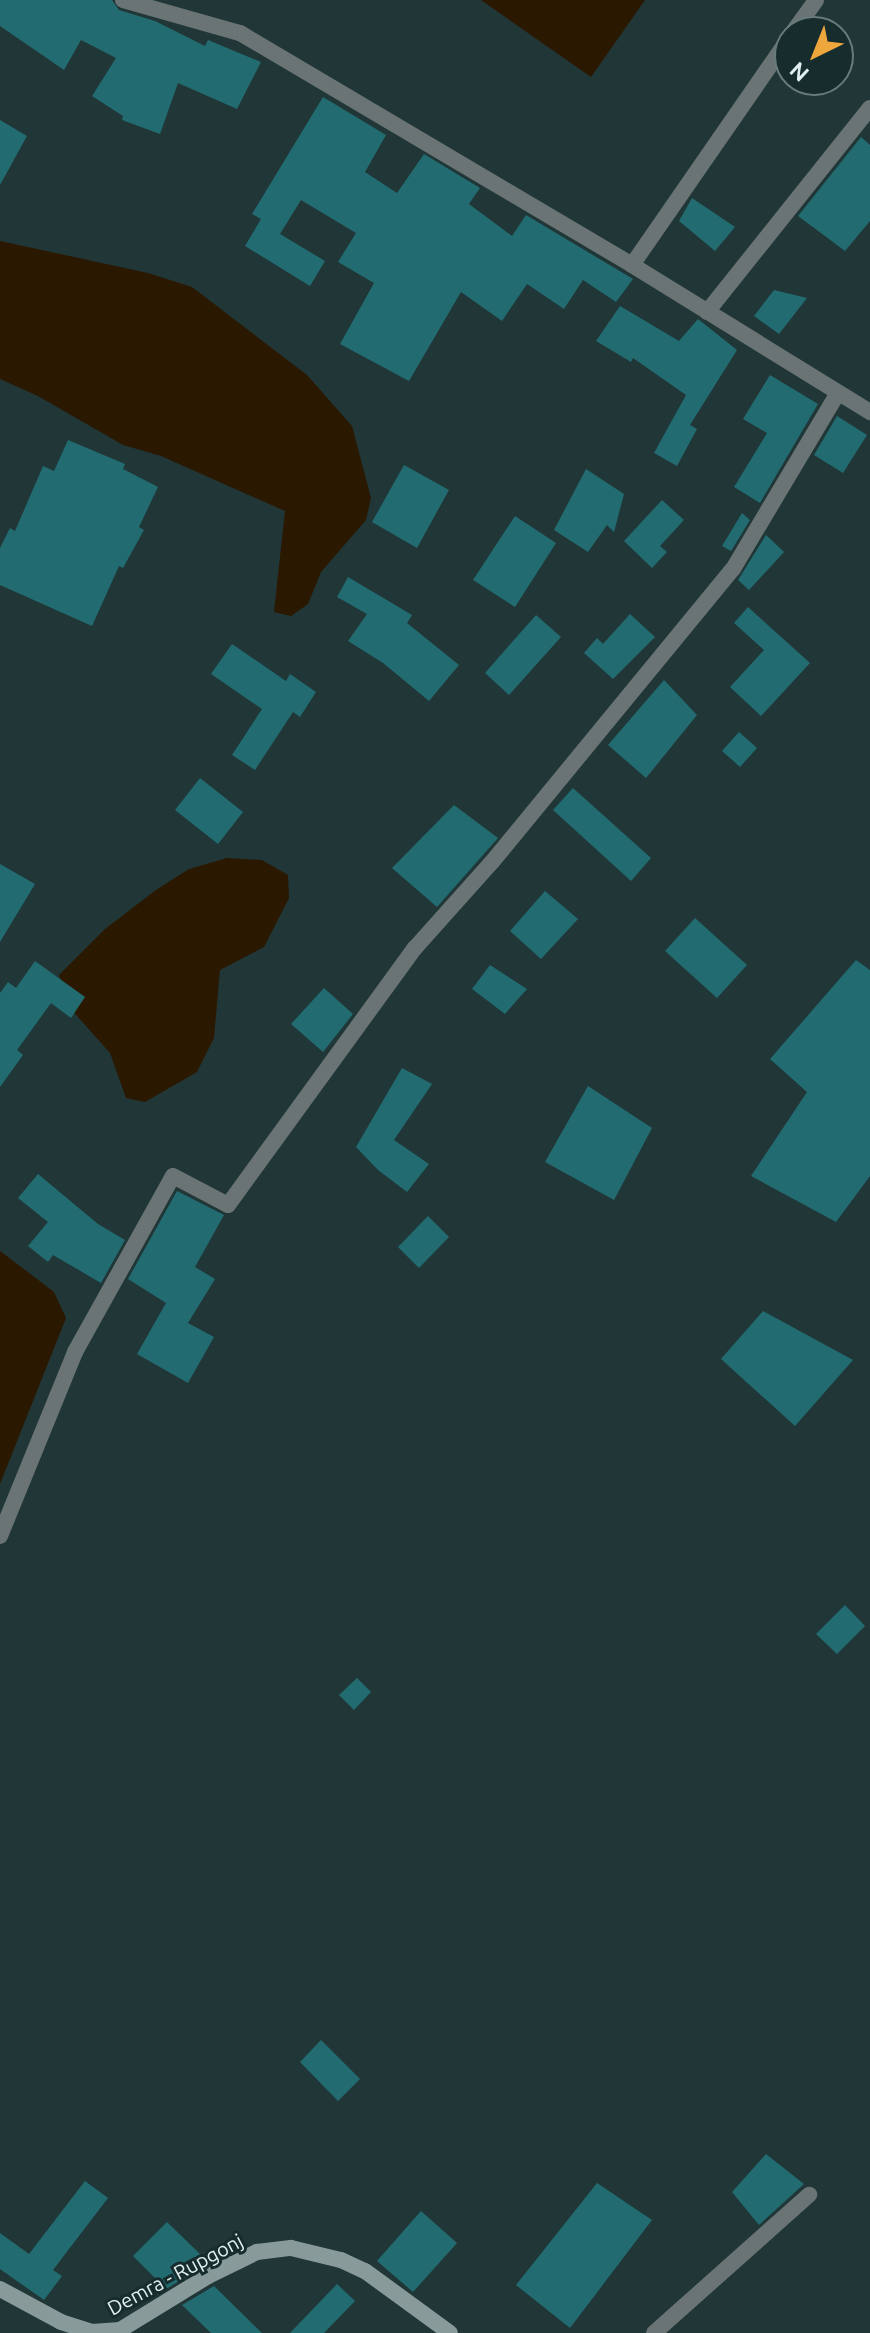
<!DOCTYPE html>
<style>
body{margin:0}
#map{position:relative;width:870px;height:2333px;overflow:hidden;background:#203637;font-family:Ubuntu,sans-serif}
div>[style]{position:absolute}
.water>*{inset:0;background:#2b1800}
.building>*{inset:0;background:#226c71}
.street>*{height:16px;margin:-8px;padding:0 8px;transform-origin:8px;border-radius:8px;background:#6a7475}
.secondary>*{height:16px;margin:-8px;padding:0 8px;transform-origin:8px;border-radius:8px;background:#899a9b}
span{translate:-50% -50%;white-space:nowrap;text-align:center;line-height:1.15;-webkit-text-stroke:6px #162c2d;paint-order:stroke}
.street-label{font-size:20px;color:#e2eff0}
.north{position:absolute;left:774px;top:16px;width:80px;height:80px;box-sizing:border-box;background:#162c2d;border:2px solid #687a7b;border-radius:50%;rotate:223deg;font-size:22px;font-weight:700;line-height:32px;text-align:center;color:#e2eff0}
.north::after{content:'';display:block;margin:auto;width:28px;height:36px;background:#eea73d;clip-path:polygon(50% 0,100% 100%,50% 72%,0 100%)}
</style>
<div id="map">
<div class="water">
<i style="clip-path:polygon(481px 0,645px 0,591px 77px)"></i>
<i style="clip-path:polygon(0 241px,148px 273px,192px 287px,307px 375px,352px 426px,371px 498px,366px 520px,321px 572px,308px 604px,291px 616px,274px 612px,285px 511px,161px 456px,123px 445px,38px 396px,0 379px)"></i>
<i style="clip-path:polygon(227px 858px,262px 860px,288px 875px,289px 898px,264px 947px,220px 970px,214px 1038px,197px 1072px,145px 1102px,126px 1098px,110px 1053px,70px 1008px,59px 975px,105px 929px,156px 890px,189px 869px)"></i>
<i style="clip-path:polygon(0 1251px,54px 1292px,66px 1318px,0 1484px)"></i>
</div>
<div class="building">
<i style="clip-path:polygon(0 0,112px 0,119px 10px,155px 21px,205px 46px,208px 40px,261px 62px,237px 109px,178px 83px,160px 134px,122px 120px,123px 116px,92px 96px,116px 58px,81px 40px,64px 70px,0 26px)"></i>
<i style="clip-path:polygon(323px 97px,386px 135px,365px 172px,397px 193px,424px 154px,480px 188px,469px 204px,512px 236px,526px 215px,633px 279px,616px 302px,583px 280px,564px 309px,527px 284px,502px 321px,461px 292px,409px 381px,340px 344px,374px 283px,338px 262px,356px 233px,301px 200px,280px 234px,325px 261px,310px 286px,245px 246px,261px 219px,252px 214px)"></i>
<i style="clip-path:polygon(0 120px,27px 136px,0 185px)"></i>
<i style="clip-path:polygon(861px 137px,870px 145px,870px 221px,845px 251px,798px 216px)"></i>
<i style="clip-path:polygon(692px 198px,735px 227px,715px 251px,679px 221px)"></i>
<i style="clip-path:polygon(774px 290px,807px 298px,779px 334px,754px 316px)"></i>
<i style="clip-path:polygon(620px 306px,679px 341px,698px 319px,737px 350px,690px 425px,697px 429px,677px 466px,654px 453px,686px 395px,633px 358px,631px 362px,596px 341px)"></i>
<i style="clip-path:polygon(770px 375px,818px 404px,760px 503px,734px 487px,767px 433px,743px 419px)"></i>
<i style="clip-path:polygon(837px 416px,867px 435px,843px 473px,814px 455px)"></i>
<i style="clip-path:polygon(68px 440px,125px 464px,123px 469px,158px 487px,139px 527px,144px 530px,123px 568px,119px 566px,92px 626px,0 585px,0 548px,10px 528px,15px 531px,43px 466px,54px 471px)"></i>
<i style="clip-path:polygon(404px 465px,449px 490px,417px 548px,372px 522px)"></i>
<i style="clip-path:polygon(586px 469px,624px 494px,614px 532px,607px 525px,588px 552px,554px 530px)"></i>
<i style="clip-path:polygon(662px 500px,684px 520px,660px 546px,667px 552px,652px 568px,624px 541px)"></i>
<i style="clip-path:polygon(742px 513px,750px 520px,731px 551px,722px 546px)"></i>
<i style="clip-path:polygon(515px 516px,556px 543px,515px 607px,473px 580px)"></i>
<i style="clip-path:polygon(766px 535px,784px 552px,749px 590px,738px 580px)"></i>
<i style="clip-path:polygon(348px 577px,412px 615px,407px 623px,459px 665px,429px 701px,383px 663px,348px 641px,367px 614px,337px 597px)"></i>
<i style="clip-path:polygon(748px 607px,810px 663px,761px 716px,730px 687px,764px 650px,734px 623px)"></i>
<i style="clip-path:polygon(630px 614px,655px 637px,613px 679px,584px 653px,597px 638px,603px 644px)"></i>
<i style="clip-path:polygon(536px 615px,561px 637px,509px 695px,485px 673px)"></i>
<i style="clip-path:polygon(232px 644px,286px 681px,290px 674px,316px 692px,300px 717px,293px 712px,255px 770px,232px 755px,262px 709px,211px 674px)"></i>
<i style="clip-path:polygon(664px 680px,697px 715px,646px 778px,608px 745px)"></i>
<i style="clip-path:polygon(739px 732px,757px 748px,740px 767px,722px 751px)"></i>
<i style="clip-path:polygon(200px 778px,243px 812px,218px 844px,175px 810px)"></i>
<i style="clip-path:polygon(573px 788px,651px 858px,631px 881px,553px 810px)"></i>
<i style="clip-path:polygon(454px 805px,498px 838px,437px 907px,392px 868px)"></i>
<i style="clip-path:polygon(0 864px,35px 884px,0 942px)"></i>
<i style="clip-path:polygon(545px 891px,578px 919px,541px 959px,510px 931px)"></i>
<i style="clip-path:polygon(695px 918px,747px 965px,717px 998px,665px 951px)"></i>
<i style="clip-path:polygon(856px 960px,870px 970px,870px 1176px,836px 1222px,751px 1176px,807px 1092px,770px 1059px)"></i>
<i style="clip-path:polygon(35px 961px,85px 997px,71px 1018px,51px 1003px,17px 1050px,23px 1055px,0 1087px,0 993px,8px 982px,16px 988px)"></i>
<i style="clip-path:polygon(490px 965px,527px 989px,505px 1014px,472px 989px)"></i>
<i style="clip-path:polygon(324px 988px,353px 1014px,323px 1052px,291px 1024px)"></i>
<i style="clip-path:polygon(402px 1068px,432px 1084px,394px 1140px,429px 1164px,407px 1192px,378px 1170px,356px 1147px)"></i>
<i style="clip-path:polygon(588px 1086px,652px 1128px,614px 1200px,545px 1162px)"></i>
<i style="clip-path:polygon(38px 1174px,98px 1224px,125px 1240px,101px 1283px,53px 1255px,48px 1262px,28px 1246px,48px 1222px,18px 1198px)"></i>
<i style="clip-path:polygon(177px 1191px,224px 1215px,195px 1267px,215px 1279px,188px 1323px,214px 1337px,188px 1383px,137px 1354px,166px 1303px,128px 1279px)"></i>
<i style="clip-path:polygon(428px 1216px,449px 1237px,419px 1268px,398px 1247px)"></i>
<i style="clip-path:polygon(763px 1311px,853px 1360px,795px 1426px,721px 1359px)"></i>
<i style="clip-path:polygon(845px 1605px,865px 1626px,837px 1654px,816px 1634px)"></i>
<i style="clip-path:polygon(357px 1678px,371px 1692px,354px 1710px,339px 1695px)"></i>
<i style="clip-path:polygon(321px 2040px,360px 2079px,338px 2101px,300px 2062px)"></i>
<i style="clip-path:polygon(766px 2154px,804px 2184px,759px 2225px,732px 2192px)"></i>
<i style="clip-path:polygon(85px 2181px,108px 2198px,53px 2270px,62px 2276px,44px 2300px,0 2269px,0 2233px,29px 2254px)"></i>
<i style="clip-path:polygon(597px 2183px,652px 2220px,570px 2328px,516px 2285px)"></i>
<i style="clip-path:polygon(421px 2211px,457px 2243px,413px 2292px,377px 2261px)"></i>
<i style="clip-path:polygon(167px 2222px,201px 2255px,192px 2265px,197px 2270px,166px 2289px,133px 2256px)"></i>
<i style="clip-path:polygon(337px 2284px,355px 2301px,324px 2333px,290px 2333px)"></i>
<i style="clip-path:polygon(214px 2286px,262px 2333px,211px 2333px,182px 2305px)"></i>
</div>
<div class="street">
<i style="left:123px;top:0;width:122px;rotate:15.8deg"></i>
<i style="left:240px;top:33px;width:456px;rotate:30.6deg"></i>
<i style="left:632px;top:265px;width:280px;rotate:31.7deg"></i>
<i style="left:793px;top:32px;width:39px;rotate:-54deg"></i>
<i style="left:632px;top:265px;width:277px;rotate:-55.3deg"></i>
<i style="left:707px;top:312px;width:261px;rotate:-51.4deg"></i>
<i style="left:0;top:1536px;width:199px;rotate:-67.8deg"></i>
<i style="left:75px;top:1352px;width:201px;rotate:-60.9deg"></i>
<i style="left:173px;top:1176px;width:62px;rotate:27.8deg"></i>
<i style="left:228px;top:1205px;width:318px;rotate:-54deg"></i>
<i style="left:415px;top:948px;width:115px;rotate:-48.2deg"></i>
<i style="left:492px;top:862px;width:379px;rotate:-50.6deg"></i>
<i style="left:733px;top:569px;width:205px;rotate:-59.2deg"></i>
<i style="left:654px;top:2333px;width:208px;rotate:-41.7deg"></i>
</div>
<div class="secondary">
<i style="left:0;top:2289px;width:69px;rotate:28.4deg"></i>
<i style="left:61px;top:2322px;width:33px;rotate:18deg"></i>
<i style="left:92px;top:2332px;width:28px;rotate:-4deg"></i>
<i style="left:120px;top:2330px;width:103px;rotate:-31.5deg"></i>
<i style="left:208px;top:2276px;width:55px;rotate:-26.1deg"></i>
<i style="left:257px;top:2252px;width:34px;rotate:-7deg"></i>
<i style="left:291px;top:2248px;width:51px;rotate:13.5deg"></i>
<i style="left:341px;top:2260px;width:26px;rotate:25deg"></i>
<i style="left:365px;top:2271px;width:105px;rotate:36.1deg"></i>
</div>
<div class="street-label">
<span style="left:175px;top:2274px;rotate:-28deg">Demra - Rupgonj</span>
</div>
<div class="north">N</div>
</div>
